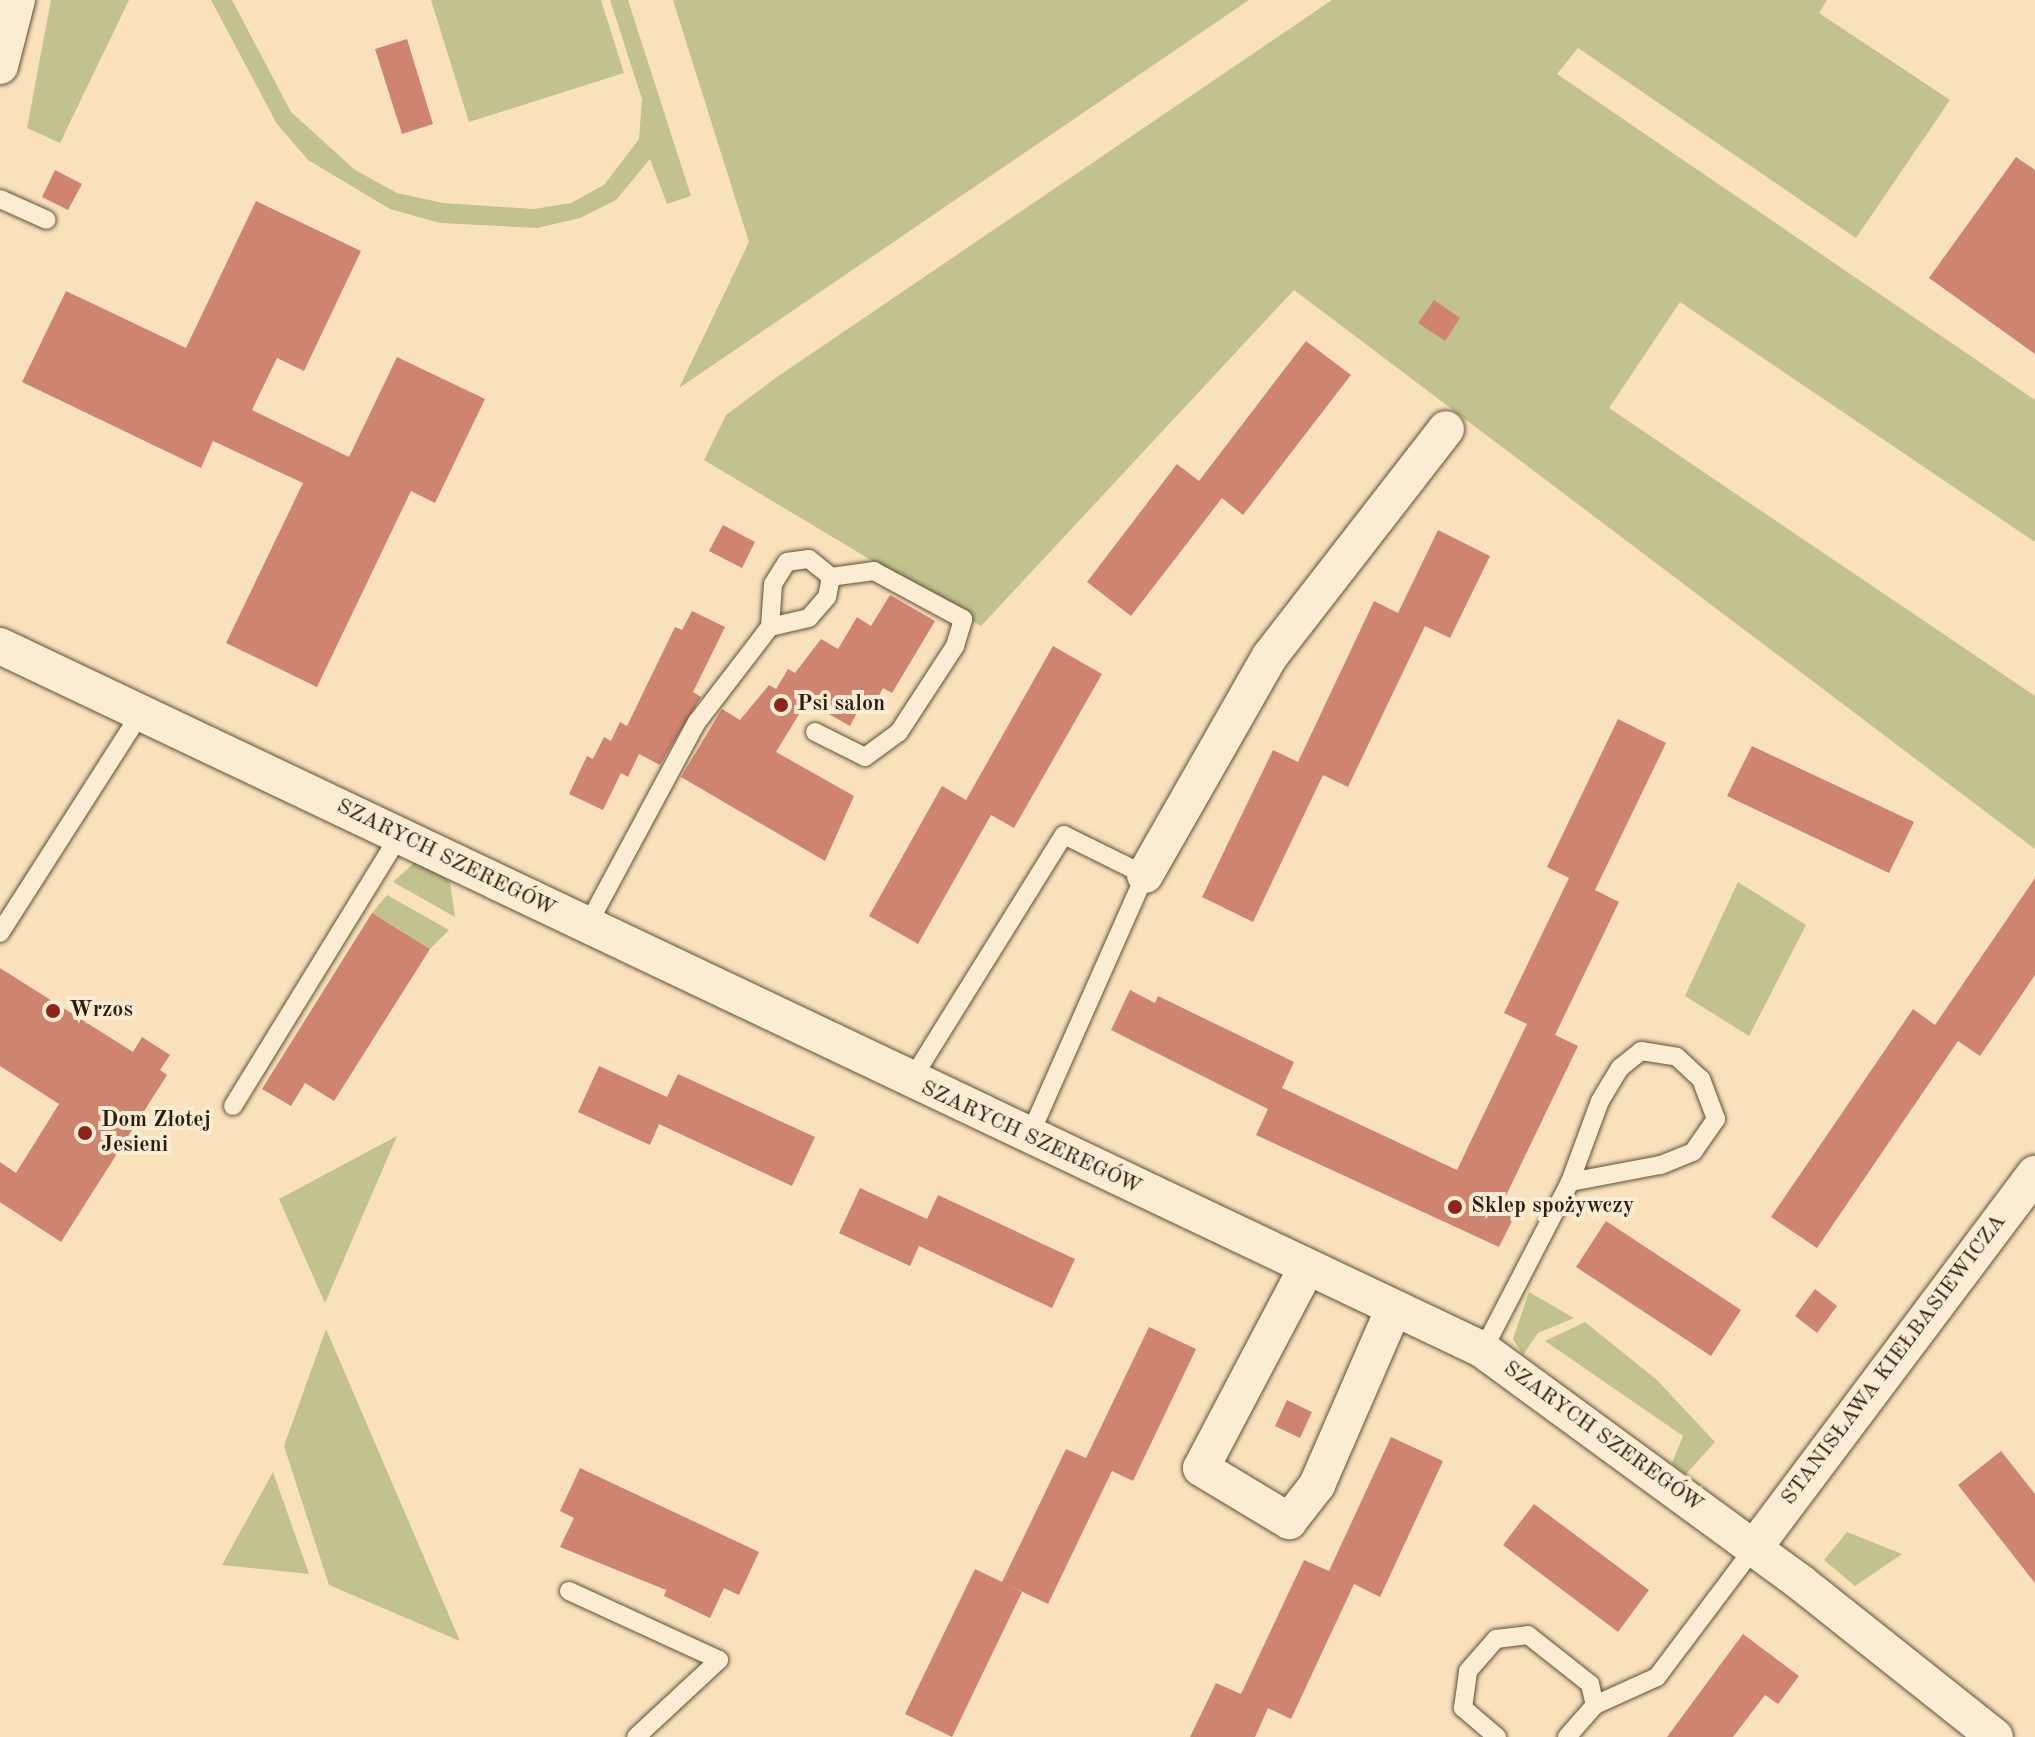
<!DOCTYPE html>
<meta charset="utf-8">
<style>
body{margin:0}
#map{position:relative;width:2035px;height:1737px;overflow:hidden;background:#f9e2bb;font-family:"Old Standard TT",serif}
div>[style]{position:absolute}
.green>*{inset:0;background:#c1c28d}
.building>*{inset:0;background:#cf8470}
.roads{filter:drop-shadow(0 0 2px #5f4f3a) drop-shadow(0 0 2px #5f4f3a)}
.lane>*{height:18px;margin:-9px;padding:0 9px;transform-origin:9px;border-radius:9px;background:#fbecd3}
.street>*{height:36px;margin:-18px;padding:0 18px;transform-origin:18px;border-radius:18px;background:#fbecd3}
.dots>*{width:22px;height:22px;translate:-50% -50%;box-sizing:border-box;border:4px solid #fbecd3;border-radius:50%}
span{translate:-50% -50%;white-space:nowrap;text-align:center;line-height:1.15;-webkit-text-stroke:8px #fbecd3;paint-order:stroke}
.poi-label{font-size:22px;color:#2c1e0f;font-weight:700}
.left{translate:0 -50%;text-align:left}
.street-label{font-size:22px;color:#2c1e0f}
</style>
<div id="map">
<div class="green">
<i style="clip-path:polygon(51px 0,129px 0,60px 143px,27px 128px)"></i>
<i style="clip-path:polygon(211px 0,232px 0,291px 112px,355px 170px,397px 193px,443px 203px,534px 209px,571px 203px,604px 185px,639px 139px,642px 99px,610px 0,628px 0,691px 196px,667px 204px,650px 159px,616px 200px,580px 218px,537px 228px,440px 223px,390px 209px,308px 160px,277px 124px)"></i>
<i style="clip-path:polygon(431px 0,601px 0,624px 73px,469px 122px)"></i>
<i style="clip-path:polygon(673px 0,1249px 0,679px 388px,749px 242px)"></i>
<i style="clip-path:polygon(1332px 0,1827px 0,1819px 13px,1950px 100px,1856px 238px,1578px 48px,1557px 74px,2035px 400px,2035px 542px,1680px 302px,1609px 408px,2035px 696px,2035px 849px,1294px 290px,981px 626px,704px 460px,726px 415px,777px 377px)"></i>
<i style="clip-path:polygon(414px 863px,426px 863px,450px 882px,455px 917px,393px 882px)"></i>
<i style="clip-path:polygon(1738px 882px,1806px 925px,1749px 1036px,1685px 996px)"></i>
<i style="clip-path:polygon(387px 895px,449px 930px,430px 949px,372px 913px)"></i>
<i style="clip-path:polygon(397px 1136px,325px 1303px,279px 1199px)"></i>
<i style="clip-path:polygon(1529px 1292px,1574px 1318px,1538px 1333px,1523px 1355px,1513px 1339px)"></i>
<i style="clip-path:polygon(1585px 1322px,1657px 1380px,1715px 1442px,1686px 1474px,1672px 1463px,1683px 1436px,1545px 1341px)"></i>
<i style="clip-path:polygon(326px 1329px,460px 1641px,329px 1585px,284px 1446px)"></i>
<i style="clip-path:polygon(273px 1472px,309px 1574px,222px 1565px)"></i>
<i style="clip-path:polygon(1847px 1532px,1902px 1554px,1855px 1586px,1824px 1560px)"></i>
</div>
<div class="building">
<i style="clip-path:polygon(407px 39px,433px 124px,402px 134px,375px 49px)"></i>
<i style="clip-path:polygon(2016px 157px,2035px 170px,2035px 354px,1929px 278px)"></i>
<i style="clip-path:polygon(55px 170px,82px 184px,68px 210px,42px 197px)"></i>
<i style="clip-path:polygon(256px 201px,361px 251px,304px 371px,277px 358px,252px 410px,349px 457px,397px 357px,485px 399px,435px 503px,411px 491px,317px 687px,226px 643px,303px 483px,213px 441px,201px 468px,22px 382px,66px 291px,186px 348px)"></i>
<i style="clip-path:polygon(1434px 300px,1460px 318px,1445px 341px,1418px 323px)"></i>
<i style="clip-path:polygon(1306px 341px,1351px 375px,1243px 515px,1222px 498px,1131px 616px,1087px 582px,1177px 464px,1199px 481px)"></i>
<i style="clip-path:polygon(723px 525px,755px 542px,742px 568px,709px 551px)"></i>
<i style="clip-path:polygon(1438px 530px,1490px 556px,1450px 638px,1425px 626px,1348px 787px,1323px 775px,1253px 922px,1202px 897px,1273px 750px,1298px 762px,1374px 601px,1398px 613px)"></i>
<i style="clip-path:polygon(890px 595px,935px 621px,892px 693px,883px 688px,875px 703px,865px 697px,850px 726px,813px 705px,804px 706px,776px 752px,854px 796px,825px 861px,681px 777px,722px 709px,740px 720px,769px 685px,776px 689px,788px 669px,795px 673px,821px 639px,838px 649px,857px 617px,871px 626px)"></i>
<i style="clip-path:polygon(692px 611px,725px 627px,693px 692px,701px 697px,660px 765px,639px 754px,628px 777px,621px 773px,603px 810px,569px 794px,587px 756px,593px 759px,604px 737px,611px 741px,620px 722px,627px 726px,675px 627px,682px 630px)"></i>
<i style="clip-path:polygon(1053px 646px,1102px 674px,1014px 828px,991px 815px,918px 944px,869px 916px,942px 786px,966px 800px)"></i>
<i style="clip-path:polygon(1618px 719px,1666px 743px,1595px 890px,1619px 902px,1555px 1035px,1578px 1046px,1499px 1210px,1514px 1217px,1499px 1247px,1256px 1135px,1268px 1109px,1111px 1030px,1130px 990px,1155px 1003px,1158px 996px,1294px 1062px,1282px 1088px,1457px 1170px,1527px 1024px,1504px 1013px,1569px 878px,1547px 867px)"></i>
<i style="clip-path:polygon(1752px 746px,1914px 822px,1889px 873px,1727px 796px)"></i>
<i style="clip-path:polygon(2035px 878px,2035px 975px,1980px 1056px,1958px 1041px,1817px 1248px,1771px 1217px,1913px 1009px,1935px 1025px)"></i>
<i style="clip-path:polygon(372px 913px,430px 949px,334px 1101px,305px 1083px,291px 1106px,262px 1089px)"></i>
<i style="clip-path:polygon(0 968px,133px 1052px,142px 1037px,170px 1055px,160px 1070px,167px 1075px,61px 1242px,0 1202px,0 1162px,16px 1173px,59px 1104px,0 1066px)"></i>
<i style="clip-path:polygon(599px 1066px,667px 1097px,678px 1074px,815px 1137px,792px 1186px,659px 1124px,650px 1145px,578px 1112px)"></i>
<i style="clip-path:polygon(860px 1188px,927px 1219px,938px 1195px,1075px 1259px,1052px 1308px,919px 1246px,910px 1266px,839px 1233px)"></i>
<i style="clip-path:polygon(1606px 1221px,1741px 1310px,1711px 1356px,1576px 1267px)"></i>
<i style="clip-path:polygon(1815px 1289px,1837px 1306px,1817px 1333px,1795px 1316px)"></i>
<i style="clip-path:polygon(1149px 1327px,1196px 1349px,1133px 1481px,1112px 1471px,1048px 1604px,1006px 1584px,1022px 1592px,952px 1737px,905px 1714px,975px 1569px,1002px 1582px,1066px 1449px,1086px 1458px)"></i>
<i style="clip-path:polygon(1287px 1400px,1312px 1412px,1300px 1438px,1275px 1426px)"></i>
<i style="clip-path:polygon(1391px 1437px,1443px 1461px,1380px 1597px,1354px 1584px,1291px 1719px,1268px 1708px,1255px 1737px,1190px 1737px,1216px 1683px,1241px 1694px,1304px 1560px,1329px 1571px)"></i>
<i style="clip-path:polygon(2001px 1451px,2035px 1494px,2035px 1583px,1958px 1485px)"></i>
<i style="clip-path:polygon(580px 1468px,759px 1552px,739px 1595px,724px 1588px,710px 1618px,664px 1596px,666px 1590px,560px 1547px,574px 1518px,560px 1511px)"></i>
<i style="clip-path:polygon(1534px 1504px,1649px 1590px,1618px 1632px,1503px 1545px)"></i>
<i style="clip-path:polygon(1743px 1634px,1799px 1676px,1778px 1704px,1765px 1695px,1733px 1737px,1667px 1737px)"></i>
</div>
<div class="roads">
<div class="lane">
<i style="left:0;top:199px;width:51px;rotate:24.1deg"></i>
<i style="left:815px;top:732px;width:56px;rotate:26.6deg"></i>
<i style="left:865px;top:757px;width:42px;rotate:-36.3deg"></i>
<i style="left:899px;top:732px;width:103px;rotate:-56.9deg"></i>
<i style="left:955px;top:646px;width:28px;rotate:-73deg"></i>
<i style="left:963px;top:619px;width:101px;rotate:-151.7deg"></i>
<i style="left:874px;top:571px;width:43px;rotate:172.1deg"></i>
<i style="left:587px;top:926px;width:232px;rotate:-61.7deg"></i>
<i style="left:697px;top:722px;width:120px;rotate:-52.5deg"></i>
<i style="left:770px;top:627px;width:43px;rotate:-86deg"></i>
<i style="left:773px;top:584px;width:26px;rotate:-58deg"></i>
<i style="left:787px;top:562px;width:22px;rotate:-8deg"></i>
<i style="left:809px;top:559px;width:28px;rotate:39deg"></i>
<i style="left:831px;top:577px;width:20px;rotate:101deg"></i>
<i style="left:827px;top:597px;width:28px;rotate:131deg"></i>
<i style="left:809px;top:618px;width:40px;rotate:167deg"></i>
<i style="left:0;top:933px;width:260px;rotate:-57.4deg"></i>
<i style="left:910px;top:1082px;width:291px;rotate:-58.1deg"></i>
<i style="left:1064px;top:835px;width:90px;rotate:26.3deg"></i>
<i style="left:1145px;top:875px;width:287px;rotate:113.9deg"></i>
<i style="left:233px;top:1106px;width:317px;rotate:-58.4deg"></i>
<i style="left:1483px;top:1350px;width:189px;rotate:-62.6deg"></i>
<i style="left:1570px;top:1182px;width:86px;rotate:-69.7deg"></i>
<i style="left:1600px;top:1101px;width:39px;rotate:-59deg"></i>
<i style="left:1620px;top:1068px;width:27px;rotate:-39deg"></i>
<i style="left:1641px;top:1051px;width:36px;rotate:9deg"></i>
<i style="left:1677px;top:1057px;width:33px;rotate:43deg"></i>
<i style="left:1701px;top:1079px;width:43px;rotate:69.4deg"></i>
<i style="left:1716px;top:1119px;width:40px;rotate:124.9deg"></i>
<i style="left:1693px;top:1152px;width:35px;rotate:158deg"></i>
<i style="left:1660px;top:1165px;width:92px;rotate:169.3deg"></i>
<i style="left:569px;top:1591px;width:165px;rotate:24.7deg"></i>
<i style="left:719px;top:1660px;width:113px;rotate:137.1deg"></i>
<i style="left:1497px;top:1737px;width:45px;rotate:-139.5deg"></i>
<i style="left:1463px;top:1708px;width:37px;rotate:-82deg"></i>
<i style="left:1468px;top:1671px;width:43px;rotate:-48.8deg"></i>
<i style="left:1496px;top:1639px;width:32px;rotate:-7deg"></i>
<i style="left:1528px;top:1635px;width:79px;rotate:38.3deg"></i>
<i style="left:1590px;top:1684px;width:22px;rotate:77deg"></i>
<i style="left:1567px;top:1737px;width:43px;rotate:-48.8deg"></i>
<i style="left:1595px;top:1705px;width:68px;rotate:-24.3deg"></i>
<i style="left:1657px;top:1677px;width:161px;rotate:-53.1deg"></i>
</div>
<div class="street">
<i style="left:0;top:66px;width:68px;rotate:-75.6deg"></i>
<i style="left:0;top:646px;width:1642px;rotate:25.39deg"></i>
<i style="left:1483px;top:1350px;width:393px;rotate:36.2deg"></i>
<i style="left:1800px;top:1582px;width:249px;rotate:38.5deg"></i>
<i style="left:1145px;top:875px;width:252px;rotate:-60.3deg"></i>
<i style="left:1270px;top:656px;width:287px;rotate:-52.2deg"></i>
<i style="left:1306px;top:1269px;width:225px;rotate:117.8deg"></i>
<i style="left:1201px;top:1468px;width:103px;rotate:31.1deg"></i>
<i style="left:1289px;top:1521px;width:46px;rotate:-52.1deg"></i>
<i style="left:1317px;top:1485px;width:191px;rotate:-66.5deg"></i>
<i style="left:1754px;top:1548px;width:468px;rotate:-53.1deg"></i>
</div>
</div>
<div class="dots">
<i style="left:781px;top:705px;background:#8f2418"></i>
<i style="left:53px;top:1011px;background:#8f2418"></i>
<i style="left:85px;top:1133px;background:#8f2418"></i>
<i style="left:1455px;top:1207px;background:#8f2418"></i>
</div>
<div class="poi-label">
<span class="left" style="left:797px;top:705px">Psi salon</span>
<span class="left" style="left:69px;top:1011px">Wrzos</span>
<span class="left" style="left:101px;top:1133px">Dom Złotej<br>Jesieni</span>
<span class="left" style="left:1471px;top:1207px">Sklep spożywczy</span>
</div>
<div class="street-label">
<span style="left:446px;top:858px;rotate:26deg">SZARYCH SZEREGÓW</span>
<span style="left:1031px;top:1138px;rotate:25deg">SZARYCH SZEREGÓW</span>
<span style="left:1894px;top:1360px;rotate:-53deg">STANISŁAWA KIEŁBASIEWICZA</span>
<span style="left:1603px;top:1437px;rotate:36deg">SZARYCH SZEREGÓW</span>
</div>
</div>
